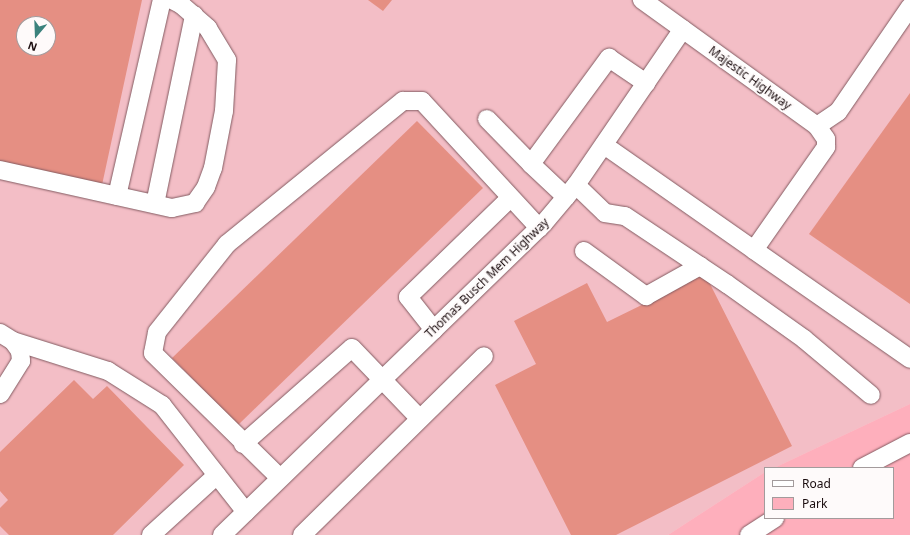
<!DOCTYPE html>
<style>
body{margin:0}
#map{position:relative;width:910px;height:535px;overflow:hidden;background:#facdd3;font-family:"Noto Sans",sans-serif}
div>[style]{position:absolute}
.built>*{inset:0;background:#f3bec6}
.green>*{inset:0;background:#feafbc}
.building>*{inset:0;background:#e58f83}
.roads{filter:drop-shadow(0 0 1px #825b61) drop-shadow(0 0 1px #825b61)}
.minor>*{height:18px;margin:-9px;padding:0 9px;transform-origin:9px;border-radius:9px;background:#fff}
span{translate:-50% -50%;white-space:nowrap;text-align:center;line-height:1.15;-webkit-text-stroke:4px #fefafa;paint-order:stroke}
.street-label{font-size:12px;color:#1b0d0f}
.legend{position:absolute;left:764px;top:467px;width:130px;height:52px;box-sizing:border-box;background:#fefafa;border:1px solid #a39b9c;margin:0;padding:5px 7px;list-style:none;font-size:12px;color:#1b0d0f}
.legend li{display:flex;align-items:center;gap:8px;height:20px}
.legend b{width:20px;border:1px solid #a39b9c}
.north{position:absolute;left:16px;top:16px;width:40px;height:40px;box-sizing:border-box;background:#fefafa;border:1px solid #a39b9c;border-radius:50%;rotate:199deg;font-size:11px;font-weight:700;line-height:16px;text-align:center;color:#1b0d0f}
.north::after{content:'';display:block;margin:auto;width:14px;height:18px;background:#3b827d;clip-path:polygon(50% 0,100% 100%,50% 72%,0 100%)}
</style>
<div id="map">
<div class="built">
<i style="clip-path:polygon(evenodd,0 0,910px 0,910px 404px,774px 468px,765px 468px,765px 472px,668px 535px,0 535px,0 0,24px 24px,48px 24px,48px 48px,24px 48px,24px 24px)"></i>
</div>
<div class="green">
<i style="clip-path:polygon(910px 404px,910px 535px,668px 535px,765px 472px,765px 518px,893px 518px,893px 468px,774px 468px)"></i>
</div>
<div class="building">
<i style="clip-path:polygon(evenodd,0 0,142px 0,102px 185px,0 163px,0 0,24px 24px,48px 24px,48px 48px,24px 48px,24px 24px)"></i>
<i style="clip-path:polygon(368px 0,392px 0,383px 11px)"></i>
<i style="clip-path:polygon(910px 93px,910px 304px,809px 234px)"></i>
<i style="clip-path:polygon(417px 121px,483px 188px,238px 425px,172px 358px)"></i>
<i style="clip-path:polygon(705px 274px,792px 446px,616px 535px,571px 535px,495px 385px,536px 364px,514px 321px,587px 283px,607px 322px)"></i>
<i style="clip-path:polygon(74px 380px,93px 399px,107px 386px,184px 465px,113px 535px,9px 535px,0 526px,0 508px,8px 500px,0 491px,0 452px)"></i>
</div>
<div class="roads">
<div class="minor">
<i style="left:487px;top:119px;width:63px;rotate:45.6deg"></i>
<i style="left:817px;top:126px;width:25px;rotate:-34deg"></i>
<i style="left:838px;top:112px;width:127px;rotate:-55.6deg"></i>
<i style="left:604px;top:145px;width:183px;rotate:35deg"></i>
<i style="left:754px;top:250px;width:126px;rotate:-55deg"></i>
<i style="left:826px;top:147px;width:8px;rotate:-90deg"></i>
<i style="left:826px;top:139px;width:16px;rotate:-125deg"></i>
<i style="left:817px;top:126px;width:216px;rotate:-144.2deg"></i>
<i style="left:0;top:170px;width:176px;rotate:12.5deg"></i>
<i style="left:172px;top:208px;width:24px;rotate:-12deg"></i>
<i style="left:195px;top:203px;width:19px;rotate:-55deg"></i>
<i style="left:206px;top:187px;width:20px;rotate:-70deg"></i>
<i style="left:213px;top:168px;width:58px;rotate:-79.1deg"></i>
<i style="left:224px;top:111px;width:51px;rotate:-86.6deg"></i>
<i style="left:227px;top:60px;width:37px;rotate:-121deg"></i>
<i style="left:208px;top:28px;width:35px;rotate:-139deg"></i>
<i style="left:182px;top:5px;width:11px;rotate:-153deg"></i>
<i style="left:576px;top:185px;width:40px;rotate:44deg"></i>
<i style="left:605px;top:213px;width:20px;rotate:9deg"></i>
<i style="left:625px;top:216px;width:123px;rotate:33.7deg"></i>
<i style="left:727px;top:284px;width:95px;rotate:35.5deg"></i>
<i style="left:804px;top:339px;width:87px;rotate:39.9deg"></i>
<i style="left:117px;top:196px;width:201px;rotate:-77.1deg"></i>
<i style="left:566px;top:197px;width:48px;rotate:-136.7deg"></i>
<i style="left:531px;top:164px;width:132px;rotate:-53.7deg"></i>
<i style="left:609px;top:58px;width:45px;rotate:34deg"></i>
<i style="left:155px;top:204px;width:193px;rotate:-78.3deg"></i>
<i style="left:754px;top:250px;width:190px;rotate:34.9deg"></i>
<i style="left:584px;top:251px;width:77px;rotate:36deg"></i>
<i style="left:646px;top:296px;width:62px;rotate:-29.1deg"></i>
<i style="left:434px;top:330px;width:42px;rotate:-128.2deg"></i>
<i style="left:408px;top:297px;width:142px;rotate:-44.1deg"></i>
<i style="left:0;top:333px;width:15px;rotate:32deg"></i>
<i style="left:13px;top:341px;width:12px;rotate:55deg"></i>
<i style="left:20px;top:351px;width:10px;rotate:84deg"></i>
<i style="left:21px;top:361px;width:39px;rotate:122deg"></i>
<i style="left:13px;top:341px;width:100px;rotate:17.5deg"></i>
<i style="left:108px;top:371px;width:64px;rotate:32.2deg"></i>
<i style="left:162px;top:405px;width:136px;rotate:51.9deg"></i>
<i style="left:243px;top:444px;width:145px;rotate:-41.4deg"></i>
<i style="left:352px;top:348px;width:98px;rotate:46.2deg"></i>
<i style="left:862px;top:468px;width:54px;rotate:-27.5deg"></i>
<i style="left:280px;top:478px;width:178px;rotate:-135.5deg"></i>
<i style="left:153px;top:353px;width:21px;rotate:-79deg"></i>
<i style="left:157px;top:332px;width:112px;rotate:-51.5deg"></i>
<i style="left:227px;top:244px;width:227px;rotate:-39.1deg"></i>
<i style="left:403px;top:101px;width:19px"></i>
<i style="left:422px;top:101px;width:173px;rotate:47.3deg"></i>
<i style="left:151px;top:535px;width:89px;rotate:-42.3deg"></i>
<i style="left:222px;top:535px;width:448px;rotate:-44.1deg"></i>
<i style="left:544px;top:223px;width:50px;rotate:-49.9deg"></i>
<i style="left:576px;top:185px;width:189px;rotate:-55.6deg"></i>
<i style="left:302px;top:535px;width:255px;rotate:-44.5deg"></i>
<i style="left:749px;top:535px;width:31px;rotate:-33deg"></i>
</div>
</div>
<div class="street-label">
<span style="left:750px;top:78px;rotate:36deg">Majestic Highway</span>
<span style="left:487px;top:278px;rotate:-44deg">Thomas Busch Mem Highway</span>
</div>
<ul class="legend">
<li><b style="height:5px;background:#fff"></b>Road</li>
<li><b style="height:11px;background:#feafbc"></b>Park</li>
</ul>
<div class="north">N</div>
</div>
